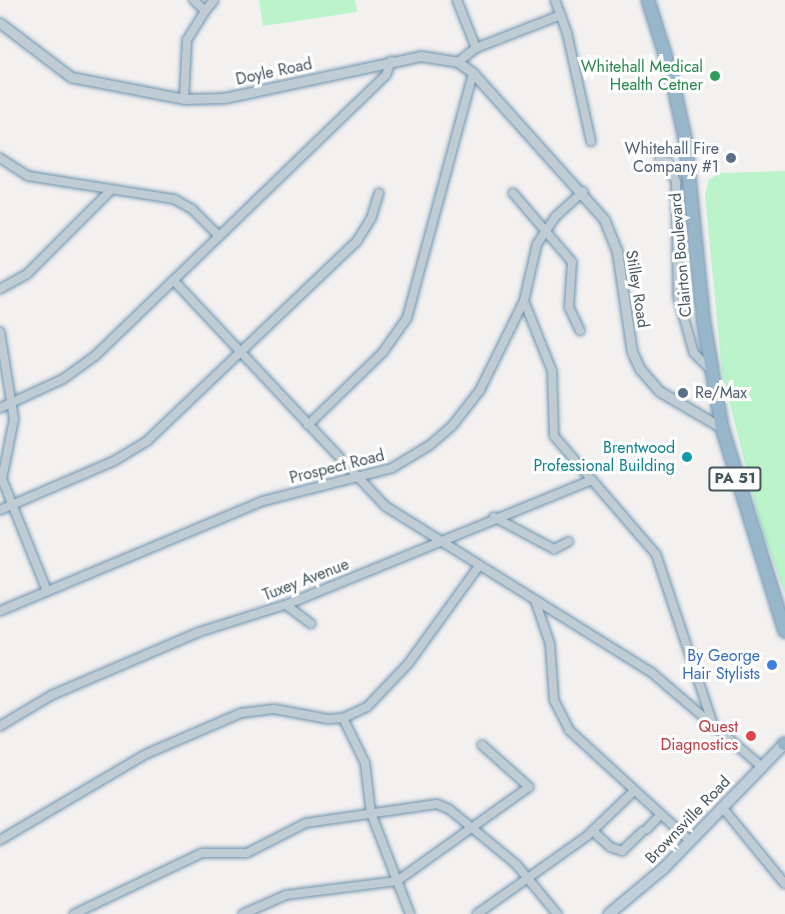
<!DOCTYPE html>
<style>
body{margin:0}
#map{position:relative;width:785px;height:914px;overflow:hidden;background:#f3f0f0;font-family:Jost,sans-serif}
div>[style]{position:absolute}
.green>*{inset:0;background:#bbf3cb}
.roads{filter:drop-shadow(0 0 2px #6f94af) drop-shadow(0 0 2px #6f94af)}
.minor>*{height:8px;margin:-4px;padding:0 4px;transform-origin:4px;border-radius:4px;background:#bfccd3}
.tertiary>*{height:9px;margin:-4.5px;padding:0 4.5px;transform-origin:4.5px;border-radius:4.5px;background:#bfccd3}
.secondary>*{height:10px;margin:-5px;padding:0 5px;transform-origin:5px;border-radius:5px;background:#bfced8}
.trunk>*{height:12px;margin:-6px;padding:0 6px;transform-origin:6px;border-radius:6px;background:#98b6ca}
.dots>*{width:16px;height:16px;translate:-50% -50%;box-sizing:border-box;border:3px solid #fff;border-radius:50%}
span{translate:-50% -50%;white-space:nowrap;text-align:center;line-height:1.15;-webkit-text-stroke:6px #fff;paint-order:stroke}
.shield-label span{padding:2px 4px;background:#fff;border:2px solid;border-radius:4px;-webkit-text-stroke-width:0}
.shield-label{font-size:15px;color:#46565f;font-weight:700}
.leisure-label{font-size:16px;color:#27864d}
.right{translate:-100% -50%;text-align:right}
.street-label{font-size:16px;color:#46565f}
.service-label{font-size:16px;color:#4e5e75}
.left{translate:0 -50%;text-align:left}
.culture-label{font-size:16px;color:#0d838f}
.shop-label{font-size:16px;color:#366cbe}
.health-label{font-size:16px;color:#be3a42}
</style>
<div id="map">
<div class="green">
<i style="clip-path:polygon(259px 0,355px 0,357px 12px,263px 26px)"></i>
<i style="clip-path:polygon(785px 171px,785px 594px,761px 527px,722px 372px,705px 195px,709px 179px,721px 173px)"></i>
</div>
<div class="roads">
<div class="minor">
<i style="left:457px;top:0;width:52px;rotate:68.4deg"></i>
<i style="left:555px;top:0;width:35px;rotate:70deg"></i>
<i style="left:567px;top:33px;width:111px;rotate:77.5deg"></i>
<i style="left:205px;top:11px;width:14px;rotate:-51deg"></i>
<i style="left:458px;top:62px;width:23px;rotate:-38deg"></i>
<i style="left:476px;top:48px;width:91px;rotate:-21.2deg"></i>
<i style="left:184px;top:99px;width:59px;rotate:-87.1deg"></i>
<i style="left:187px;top:40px;width:34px;rotate:-58deg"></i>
<i style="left:205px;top:11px;width:16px;rotate:-135deg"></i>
<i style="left:0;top:158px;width:33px;rotate:33deg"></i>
<i style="left:28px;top:176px;width:148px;rotate:9deg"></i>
<i style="left:174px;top:199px;width:21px;rotate:29deg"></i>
<i style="left:192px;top:209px;width:38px;rotate:45deg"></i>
<i style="left:660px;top:159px;width:9px;rotate:21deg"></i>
<i style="left:668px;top:162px;width:22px;rotate:68deg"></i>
<i style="left:676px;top:182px;width:115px;rotate:89deg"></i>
<i style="left:678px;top:297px;width:58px;rotate:74.1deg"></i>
<i style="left:694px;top:353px;width:23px;rotate:45deg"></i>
<i style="left:513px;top:193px;width:91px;rotate:49.5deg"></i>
<i style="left:572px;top:262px;width:45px;rotate:93.8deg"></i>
<i style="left:569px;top:307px;width:26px;rotate:65deg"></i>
<i style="left:174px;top:281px;width:308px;rotate:46.8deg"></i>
<i style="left:385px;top:506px;width:314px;rotate:32deg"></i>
<i style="left:651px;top:672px;width:145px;rotate:40.5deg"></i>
<i style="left:0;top:289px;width:31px;rotate:-29deg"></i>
<i style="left:27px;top:274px;width:119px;rotate:-45deg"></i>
<i style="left:524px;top:301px;width:75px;rotate:68.2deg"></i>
<i style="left:552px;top:371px;width:65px;rotate:88.2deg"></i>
<i style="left:554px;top:436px;width:156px;rotate:49.2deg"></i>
<i style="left:656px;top:554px;width:176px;rotate:71.5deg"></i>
<i style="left:0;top:332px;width:88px;rotate:80.9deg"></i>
<i style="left:14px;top:419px;width:61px;rotate:101.3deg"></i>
<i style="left:2px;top:479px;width:121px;rotate:68.1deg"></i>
<i style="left:0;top:408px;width:69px;rotate:-24.7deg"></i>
<i style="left:63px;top:379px;width:41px;rotate:-36deg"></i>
<i style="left:96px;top:355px;width:403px;rotate:-44deg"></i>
<i style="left:386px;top:75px;width:15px;rotate:-70deg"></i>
<i style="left:308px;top:425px;width:105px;rotate:-44.2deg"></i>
<i style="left:383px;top:352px;width:42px;rotate:-54.8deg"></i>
<i style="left:407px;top:318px;width:254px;rotate:-74.9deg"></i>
<i style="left:0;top:510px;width:124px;rotate:-23.3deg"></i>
<i style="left:114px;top:461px;width:39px;rotate:-31deg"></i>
<i style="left:147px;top:441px;width:290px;rotate:-43.6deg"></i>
<i style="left:357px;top:241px;width:26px;rotate:-58deg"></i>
<i style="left:371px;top:219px;width:27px;rotate:-73deg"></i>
<i style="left:494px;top:517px;width:68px;rotate:28.1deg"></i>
<i style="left:554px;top:549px;width:16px;rotate:-27deg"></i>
<i style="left:535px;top:600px;width:46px;rotate:71.2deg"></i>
<i style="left:550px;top:644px;width:56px;rotate:85.9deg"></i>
<i style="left:554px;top:700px;width:34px;rotate:63deg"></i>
<i style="left:569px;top:730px;width:164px;rotate:42.5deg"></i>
<i style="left:286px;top:605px;width:31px;rotate:37deg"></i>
<i style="left:0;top:611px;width:285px;rotate:-22.7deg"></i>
<i style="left:263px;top:501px;width:133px;rotate:-14.3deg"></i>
<i style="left:392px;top:468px;width:44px;rotate:-31.2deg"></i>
<i style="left:430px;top:445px;width:29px;rotate:-41deg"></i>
<i style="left:452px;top:426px;width:46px;rotate:-52.1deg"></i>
<i style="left:480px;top:390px;width:99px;rotate:-63.7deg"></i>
<i style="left:524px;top:301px;width:58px;rotate:-77.2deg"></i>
<i style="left:537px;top:244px;width:32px;rotate:-56deg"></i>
<i style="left:555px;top:217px;width:38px;rotate:-42deg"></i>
<i style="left:343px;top:718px;width:50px;rotate:63.9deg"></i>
<i style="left:365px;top:763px;width:50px;rotate:83.2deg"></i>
<i style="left:371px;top:813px;width:108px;rotate:68.9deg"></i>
<i style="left:0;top:726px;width:61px;rotate:-30.8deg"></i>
<i style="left:52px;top:695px;width:160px;rotate:-23.2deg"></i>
<i style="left:199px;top:632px;width:93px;rotate:-17.5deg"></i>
<i style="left:288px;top:604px;width:328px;rotate:-22.2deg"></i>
<i style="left:722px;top:807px;width:99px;rotate:50.7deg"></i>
<i style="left:647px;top:829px;width:19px;rotate:-47deg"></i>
<i style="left:593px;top:831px;width:23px;rotate:43deg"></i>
<i style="left:610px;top:847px;width:13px;rotate:18deg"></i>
<i style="left:622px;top:851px;width:28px;rotate:-44deg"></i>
<i style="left:0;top:840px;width:169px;rotate:-30.5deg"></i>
<i style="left:146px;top:754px;width:103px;rotate:-23.3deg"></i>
<i style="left:241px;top:713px;width:33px;rotate:-7deg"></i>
<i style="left:274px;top:709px;width:55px;rotate:10.5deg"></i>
<i style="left:328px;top:719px;width:15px;rotate:-4deg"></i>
<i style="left:343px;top:718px;width:26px;rotate:-25deg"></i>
<i style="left:367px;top:707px;width:59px;rotate:-46.4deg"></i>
<i style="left:408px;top:664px;width:121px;rotate:-54.1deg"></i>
<i style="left:74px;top:914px;width:142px;rotate:-25.5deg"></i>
<i style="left:202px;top:853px;width:45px"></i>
<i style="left:247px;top:853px;width:66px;rotate:-27deg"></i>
<i style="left:306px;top:823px;width:132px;rotate:-8.3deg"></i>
<i style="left:437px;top:804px;width:13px;rotate:23deg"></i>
<i style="left:449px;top:809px;width:87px;rotate:39.4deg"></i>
<i style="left:516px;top:864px;width:65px;rotate:50.6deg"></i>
<i style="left:243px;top:914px;width:47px;rotate:-23.8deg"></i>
<i style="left:286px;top:895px;width:112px;rotate:-7.2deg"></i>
<i style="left:397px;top:881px;width:162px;rotate:-35.5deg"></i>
<i style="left:529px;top:787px;width:63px;rotate:-138.2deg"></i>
<i style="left:477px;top:914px;width:135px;rotate:-35.3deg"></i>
<i style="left:587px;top:836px;width:65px;rotate:-43.8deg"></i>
</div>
<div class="tertiary">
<i style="left:0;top:23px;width:89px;rotate:37.3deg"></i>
<i style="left:71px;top:77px;width:115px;rotate:11deg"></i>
<i style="left:184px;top:99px;width:40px;rotate:-1.4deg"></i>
<i style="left:224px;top:98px;width:201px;rotate:-12deg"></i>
<i style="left:421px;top:56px;width:37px;rotate:9deg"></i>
<i style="left:458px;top:62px;width:19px;rotate:36deg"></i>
<i style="left:473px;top:73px;width:196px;rotate:48.1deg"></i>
<i style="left:604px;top:219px;width:35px;rotate:68deg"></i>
<i style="left:617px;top:251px;width:102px;rotate:81.6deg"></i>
<i style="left:632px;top:352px;width:19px;rotate:65deg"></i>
<i style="left:640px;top:369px;width:29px;rotate:49deg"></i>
<i style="left:659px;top:391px;width:73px;rotate:30.4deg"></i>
</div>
<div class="secondary">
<i style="left:609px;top:914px;width:72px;rotate:-39.9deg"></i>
<i style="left:664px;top:868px;width:174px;rotate:-45.9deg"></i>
</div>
<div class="trunk">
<i style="left:648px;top:0;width:77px;rotate:72.7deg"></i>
<i style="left:671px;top:74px;width:66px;rotate:77.7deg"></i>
<i style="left:685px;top:138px;width:187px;rotate:84.2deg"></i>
<i style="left:704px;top:324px;width:106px;rotate:80.2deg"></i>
<i style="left:722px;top:428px;width:213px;rotate:72.8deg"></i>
<i style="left:784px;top:744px;width:1px"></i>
</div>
</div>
<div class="dots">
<i style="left:715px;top:76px;background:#2e9e5b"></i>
<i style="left:731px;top:158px;background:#5c6f8a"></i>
<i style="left:683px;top:393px;background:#5c6f8a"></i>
<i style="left:687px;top:457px;background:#0f9aa8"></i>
<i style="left:772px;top:665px;background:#3f7fe0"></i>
<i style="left:751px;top:736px;background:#e0444e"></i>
</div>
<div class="shield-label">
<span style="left:735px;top:479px">PA 51</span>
</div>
<div class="leisure-label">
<span class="right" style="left:703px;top:76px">Whitehall Medical<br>Health Cetner</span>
</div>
<div class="street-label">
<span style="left:274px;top:72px;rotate:-12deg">Doyle Road</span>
<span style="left:681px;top:255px;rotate:-95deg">Clairton Boulevard</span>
<span style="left:637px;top:289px;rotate:81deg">Stilley Road</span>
<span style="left:337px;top:467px;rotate:-14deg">Prospect Road</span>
<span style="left:306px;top:580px;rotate:-21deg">Tuxey Avenue</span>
<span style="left:688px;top:820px;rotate:-46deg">Brownsville Road</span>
</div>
<div class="service-label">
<span class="right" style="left:719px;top:158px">Whitehall Fire<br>Company #1</span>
<span class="left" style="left:695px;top:393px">Re/Max</span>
</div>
<div class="culture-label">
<span class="right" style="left:675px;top:457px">Brentwood<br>Professional Building</span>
</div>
<div class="shop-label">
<span class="right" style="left:760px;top:665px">By George<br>Hair Stylists</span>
</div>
<div class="health-label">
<span class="right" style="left:738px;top:736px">Quest<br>Diagnostics</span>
</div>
</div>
